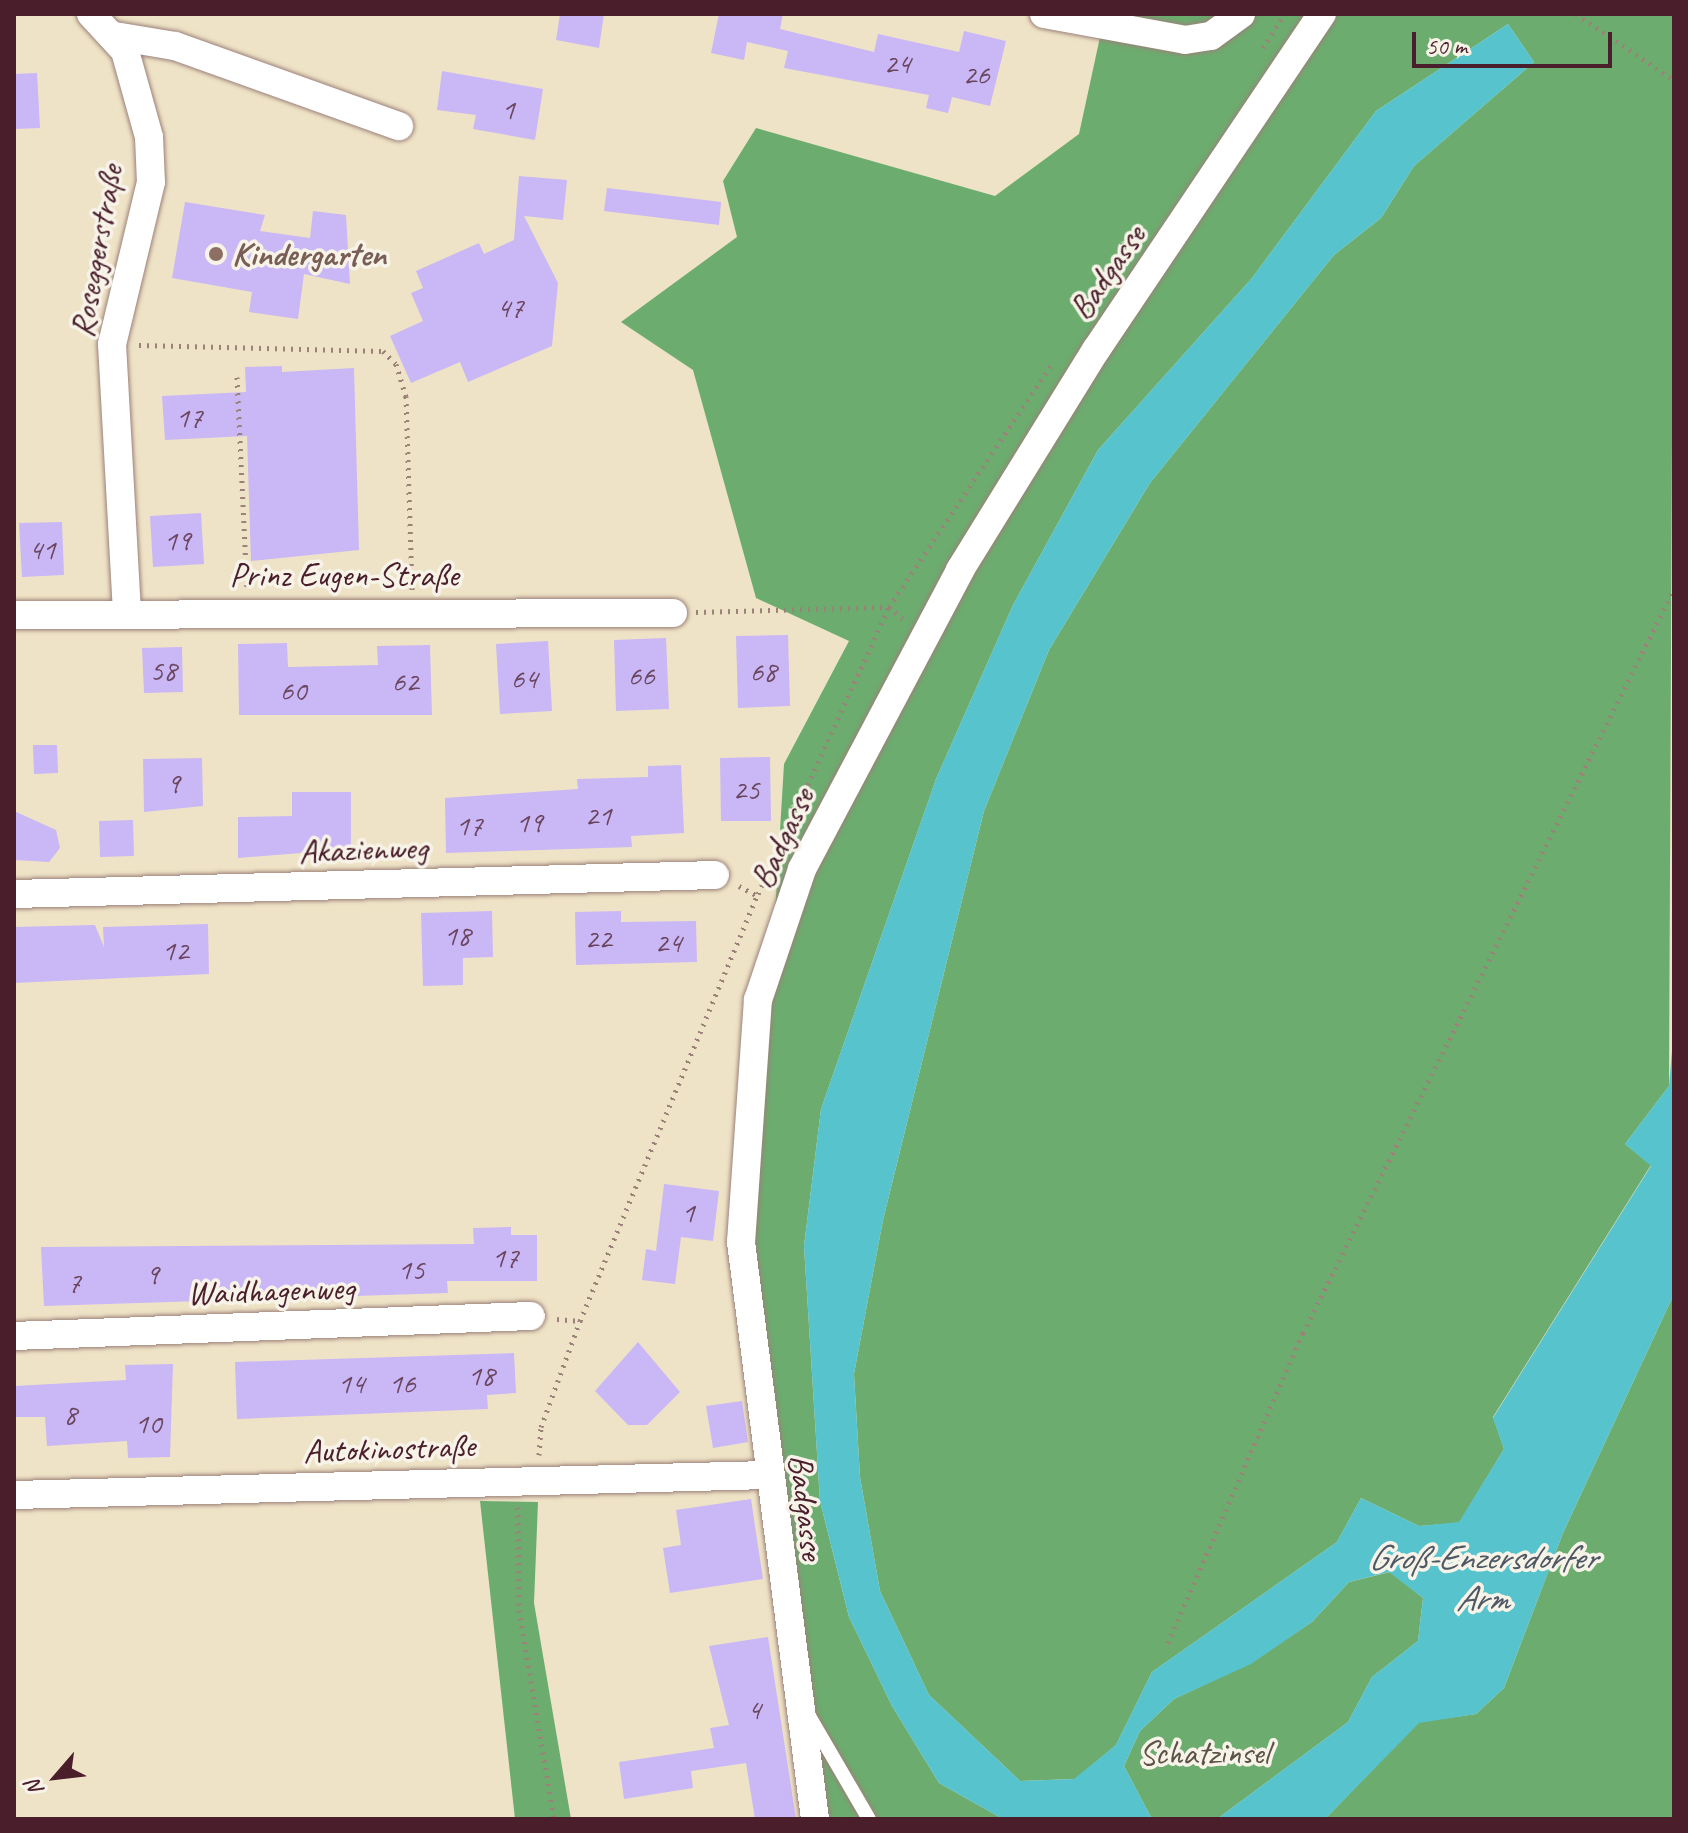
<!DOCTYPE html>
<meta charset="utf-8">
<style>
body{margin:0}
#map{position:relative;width:1688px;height:1833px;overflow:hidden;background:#efe3c7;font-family:Caveat,sans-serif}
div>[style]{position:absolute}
.forest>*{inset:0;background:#6cac6f}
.water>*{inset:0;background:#56c3cd}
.building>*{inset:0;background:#cab7f6}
.path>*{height:5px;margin-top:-2.5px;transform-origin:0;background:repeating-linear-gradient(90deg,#9c8179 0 2px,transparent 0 8px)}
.roads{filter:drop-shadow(0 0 2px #9c8179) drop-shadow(0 0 2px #9c8179)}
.lane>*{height:14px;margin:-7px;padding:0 7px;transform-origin:7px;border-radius:7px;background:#fff}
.street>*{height:28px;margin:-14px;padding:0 14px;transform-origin:14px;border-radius:14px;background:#fff}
.dots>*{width:22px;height:22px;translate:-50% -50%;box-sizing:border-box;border:4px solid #f7f3e8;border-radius:50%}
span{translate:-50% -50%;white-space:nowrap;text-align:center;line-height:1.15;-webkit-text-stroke:7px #f7f3e8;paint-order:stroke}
.number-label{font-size:30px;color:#6a455e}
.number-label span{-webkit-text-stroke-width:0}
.street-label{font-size:34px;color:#4a1f2b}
.education-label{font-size:34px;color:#785e54;font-weight:700}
.left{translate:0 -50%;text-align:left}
.park-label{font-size:34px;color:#5c5245}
.water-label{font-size:36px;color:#4e5864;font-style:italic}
.frame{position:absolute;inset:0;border:16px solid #4a1f2b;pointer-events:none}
.north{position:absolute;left:16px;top:1737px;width:80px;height:80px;-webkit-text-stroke:6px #f7f3e8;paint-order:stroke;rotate:242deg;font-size:22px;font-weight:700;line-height:32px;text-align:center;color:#4a1f2b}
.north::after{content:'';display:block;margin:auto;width:28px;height:36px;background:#4a1f2b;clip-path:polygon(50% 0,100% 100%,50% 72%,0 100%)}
.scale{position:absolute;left:1412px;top:32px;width:200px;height:36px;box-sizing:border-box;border:4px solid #4a1f2b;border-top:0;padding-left:10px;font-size:24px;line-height:28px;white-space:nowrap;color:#4a1f2b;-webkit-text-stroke:6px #f7f3e8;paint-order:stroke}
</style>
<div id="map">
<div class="forest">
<i style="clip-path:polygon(1105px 14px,1674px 14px,1669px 1086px,1625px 1144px,1651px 1165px,1493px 1417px,1504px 1449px,1459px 1523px,1419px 1526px,1361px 1498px,1337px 1542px,1152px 1672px,1116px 1745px,1075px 1779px,1020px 1781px,929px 1695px,880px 1591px,860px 1477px,854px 1374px,883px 1220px,984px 811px,1049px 650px,1150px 483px,1334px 255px,1381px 218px,1414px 166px,1534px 62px,1508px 24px,1376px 111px,1252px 278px,1098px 450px,1013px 605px,936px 779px,821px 1109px,804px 1246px,820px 1501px,849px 1617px,892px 1706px,939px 1783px,1003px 1819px,824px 1819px,755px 1247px,784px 764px,849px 641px,756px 598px,693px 370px,621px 322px,737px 237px,723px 181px,756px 128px,995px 196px,1079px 134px)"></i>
<i style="clip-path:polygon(1674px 1294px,1674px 1819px,1325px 1819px,1419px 1722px,1476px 1714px,1504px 1688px,1563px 1533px)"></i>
<i style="clip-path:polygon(480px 1501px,538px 1502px,534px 1603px,571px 1819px,515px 1819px)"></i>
<i style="clip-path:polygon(1390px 1572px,1423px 1598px,1418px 1641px,1372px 1677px,1348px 1722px,1217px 1819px,1152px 1819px,1124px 1766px,1140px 1731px,1174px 1699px,1251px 1663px,1312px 1622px,1349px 1582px)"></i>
</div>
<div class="water">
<i style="clip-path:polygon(1508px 24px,1534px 62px,1414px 166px,1381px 218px,1334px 255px,1150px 483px,1049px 650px,984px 811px,883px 1220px,854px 1374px,860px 1477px,880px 1591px,929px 1695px,1020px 1781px,1074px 1779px,1116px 1745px,1152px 1672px,1337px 1542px,1361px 1498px,1419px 1526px,1459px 1522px,1504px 1449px,1493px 1418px,1651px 1166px,1625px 1144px,1669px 1086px,1674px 1027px,1674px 1294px,1563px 1533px,1504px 1688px,1476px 1714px,1419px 1723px,1325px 1819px,1217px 1819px,1348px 1722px,1372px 1677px,1418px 1641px,1423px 1598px,1389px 1572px,1349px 1582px,1312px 1622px,1251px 1664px,1174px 1699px,1140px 1731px,1124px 1766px,1152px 1819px,1003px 1819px,939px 1783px,892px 1706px,849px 1617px,820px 1501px,804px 1246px,821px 1109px,936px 779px,1013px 605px,1098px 450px,1252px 278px,1376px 111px)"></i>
</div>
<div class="building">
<i style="clip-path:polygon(560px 14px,604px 14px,599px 48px,556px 40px)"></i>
<i style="clip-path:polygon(719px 14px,783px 14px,780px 29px,874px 52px,878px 34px,959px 52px,964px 31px,1006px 41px,990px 106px,952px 97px,948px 113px,926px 108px,929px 95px,784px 68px,788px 51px,747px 42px,744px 60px,711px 53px)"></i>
<i style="clip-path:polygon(442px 71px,543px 89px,535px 140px,473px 129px,476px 115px,437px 110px)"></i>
<i style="clip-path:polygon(37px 73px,40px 128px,14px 129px,14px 74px)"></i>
<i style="clip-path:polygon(519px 176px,567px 180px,563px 220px,524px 216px,558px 283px,552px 346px,468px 382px,460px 362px,411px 383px,390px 336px,423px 321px,411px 293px,423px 288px,416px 271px,479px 243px,484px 254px,514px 240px)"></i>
<i style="clip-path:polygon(607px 188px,721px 202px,719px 225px,604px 211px)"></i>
<i style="clip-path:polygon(185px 202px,265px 215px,260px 231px,310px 238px,313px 211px,346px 215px,350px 284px,304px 274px,298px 319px,249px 312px,252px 292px,172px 278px)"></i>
<i style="clip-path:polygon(282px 366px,282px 372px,354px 368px,359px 550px,251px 561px,247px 436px,165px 440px,162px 396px,246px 392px,245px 367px)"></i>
<i style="clip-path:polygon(201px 513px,204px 564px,153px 567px,150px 516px)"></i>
<i style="clip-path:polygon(62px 522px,64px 575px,22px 577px,19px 523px)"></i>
<i style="clip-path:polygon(788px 635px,790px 706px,738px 708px,736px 636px)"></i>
<i style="clip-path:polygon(666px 638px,669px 709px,616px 711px,614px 640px)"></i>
<i style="clip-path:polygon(548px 641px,552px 711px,500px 714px,496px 644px)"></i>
<i style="clip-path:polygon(287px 643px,288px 667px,378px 665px,377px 646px,430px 645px,432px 715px,239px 715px,238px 644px)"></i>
<i style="clip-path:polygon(182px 647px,183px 692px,144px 693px,142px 648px)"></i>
<i style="clip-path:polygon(33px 745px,57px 745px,58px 773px,34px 774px)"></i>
<i style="clip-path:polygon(770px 757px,771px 821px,721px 821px,720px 758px)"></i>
<i style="clip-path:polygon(202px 758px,203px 806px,144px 812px,143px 759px)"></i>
<i style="clip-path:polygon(681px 765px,684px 833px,631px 836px,632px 847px,446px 853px,445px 798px,578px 789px,577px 779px,648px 777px,648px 766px)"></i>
<i style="clip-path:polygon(292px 792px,351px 792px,351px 849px,238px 858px,238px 817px,292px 816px)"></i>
<i style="clip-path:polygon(14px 811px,56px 830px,60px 848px,49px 862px,14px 860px)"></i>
<i style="clip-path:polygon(133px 820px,134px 856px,100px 857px,99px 821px)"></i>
<i style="clip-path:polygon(492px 911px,493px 957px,463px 958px,463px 985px,423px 986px,421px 913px)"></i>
<i style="clip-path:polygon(621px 911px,621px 922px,696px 921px,697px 962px,576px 965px,575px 912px)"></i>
<i style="clip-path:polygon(208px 924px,209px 974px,14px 983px,14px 927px,95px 925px,104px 947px,103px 927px)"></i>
<i style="clip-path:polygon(664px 1184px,719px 1191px,713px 1241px,681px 1237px,675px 1284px,642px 1280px,646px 1249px,656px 1251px)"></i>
<i style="clip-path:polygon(511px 1227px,511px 1235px,537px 1235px,537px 1281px,447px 1281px,448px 1293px,44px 1306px,41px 1247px,474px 1244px,473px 1228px)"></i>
<i style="clip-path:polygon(638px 1342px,680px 1392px,647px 1425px,628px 1425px,595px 1391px)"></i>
<i style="clip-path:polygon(514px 1353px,516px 1393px,487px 1395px,488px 1409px,237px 1419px,235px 1362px)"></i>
<i style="clip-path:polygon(173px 1364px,170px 1457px,128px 1458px,127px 1441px,47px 1446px,45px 1417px,14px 1417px,14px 1386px,126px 1380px,125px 1365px)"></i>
<i style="clip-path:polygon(742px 1401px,748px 1442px,713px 1448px,706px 1406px)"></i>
<i style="clip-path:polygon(751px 1499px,763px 1579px,670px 1593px,663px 1548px,681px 1545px,676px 1510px)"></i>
<i style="clip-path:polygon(768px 1637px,796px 1819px,755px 1819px,746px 1763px,691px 1771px,693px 1788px,624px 1799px,619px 1762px,714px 1748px,710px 1728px,729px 1725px,709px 1646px)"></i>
</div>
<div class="path">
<i style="left:1576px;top:14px;width:118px;rotate:34deg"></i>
<i style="left:1263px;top:48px;width:40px;rotate:-58deg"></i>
<i style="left:139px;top:345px;width:244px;rotate:1.4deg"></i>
<i style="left:383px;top:351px;width:18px;rotate:45deg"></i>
<i style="left:396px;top:364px;width:34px;rotate:73deg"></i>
<i style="left:406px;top:396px;width:194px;rotate:88.2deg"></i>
<i style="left:237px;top:377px;width:211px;rotate:87.3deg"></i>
<i style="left:696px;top:612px;width:193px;rotate:-1.5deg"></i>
<i style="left:889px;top:607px;width:21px;rotate:41deg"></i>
<i style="left:739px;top:886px;width:21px;rotate:28deg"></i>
<i style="left:557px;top:1319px;width:23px;rotate:5deg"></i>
<i style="left:539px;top:1455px;width:28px;rotate:-86deg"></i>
<i style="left:541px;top:1427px;width:113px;rotate:-69.8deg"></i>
<i style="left:580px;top:1321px;width:463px;rotate:-67.4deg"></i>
<i style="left:758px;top:894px;width:315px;rotate:-65.5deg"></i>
<i style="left:889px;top:607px;width:295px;rotate:-56.2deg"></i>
<i style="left:518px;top:1507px;width:103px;rotate:89.4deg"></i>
<i style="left:519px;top:1610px;width:212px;rotate:80.5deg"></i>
<i style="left:1168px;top:1643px;width:338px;rotate:-66.5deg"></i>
<i style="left:1303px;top:1333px;width:831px;rotate:-63.5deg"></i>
</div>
<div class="roads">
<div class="lane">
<i style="left:809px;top:1716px;width:119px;rotate:59.8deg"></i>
</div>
<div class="street">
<i style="left:91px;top:14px;width:50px;rotate:47.4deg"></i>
<i style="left:125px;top:51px;width:89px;rotate:74.4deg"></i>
<i style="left:149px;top:137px;width:45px;rotate:87.5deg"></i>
<i style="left:151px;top:182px;width:167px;rotate:103.5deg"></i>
<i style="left:112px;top:344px;width:270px;rotate:86.8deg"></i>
<i style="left:1044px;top:14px;width:143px;rotate:10.4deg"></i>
<i style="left:1185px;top:40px;width:26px;rotate:-9deg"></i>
<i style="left:1211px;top:36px;width:37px;rotate:-36deg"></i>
<i style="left:115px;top:36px;width:61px;rotate:9.5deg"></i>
<i style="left:175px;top:46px;width:238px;rotate:19.7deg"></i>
<i style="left:14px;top:615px;width:659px;rotate:-0.17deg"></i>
<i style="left:14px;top:894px;width:701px;rotate:-1.55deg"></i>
<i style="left:14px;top:1336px;width:517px;rotate:-2.22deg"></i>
<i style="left:14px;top:1495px;width:752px;rotate:-1.52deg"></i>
<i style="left:815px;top:1819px;width:582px;rotate:-97.31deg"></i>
<i style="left:741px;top:1242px;width:243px;rotate:-86deg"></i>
<i style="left:758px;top:1000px;width:138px;rotate:-71.4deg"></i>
<i style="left:802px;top:869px;width:338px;rotate:-62.1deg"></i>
<i style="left:960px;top:570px;width:259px;rotate:-58.3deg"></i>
<i style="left:1096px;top:350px;width:405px;rotate:-56.1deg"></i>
</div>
</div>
<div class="dots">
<i style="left:216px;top:254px;background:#8d6e63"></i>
</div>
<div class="number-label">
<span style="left:897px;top:63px">24</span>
<span style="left:976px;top:74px">26</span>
<span style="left:508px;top:109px">1</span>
<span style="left:510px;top:307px">47</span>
<span style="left:189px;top:417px">17</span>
<span style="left:177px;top:540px">19</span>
<span style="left:42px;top:549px">41</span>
<span style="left:163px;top:670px">58</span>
<span style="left:763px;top:671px">68</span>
<span style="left:641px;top:675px">66</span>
<span style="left:524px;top:678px">64</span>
<span style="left:405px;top:681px">62</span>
<span style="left:293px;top:690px">60</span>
<span style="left:173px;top:783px">9</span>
<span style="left:746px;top:789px">25</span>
<span style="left:598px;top:815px">21</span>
<span style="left:529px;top:822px">19</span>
<span style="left:469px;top:825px">17</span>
<span style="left:457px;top:935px">18</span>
<span style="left:598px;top:938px">22</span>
<span style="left:668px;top:942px">24</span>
<span style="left:175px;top:950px">12</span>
<span style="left:688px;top:1212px">1</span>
<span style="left:505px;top:1257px">17</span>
<span style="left:411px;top:1269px">15</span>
<span style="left:152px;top:1274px">9</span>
<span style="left:74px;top:1282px">7</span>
<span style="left:481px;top:1375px">18</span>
<span style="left:351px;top:1383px">14</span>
<span style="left:402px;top:1383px">16</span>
<span style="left:70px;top:1414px">8</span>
<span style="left:148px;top:1423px">10</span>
<span style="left:754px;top:1709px">4</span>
</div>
<div class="street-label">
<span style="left:96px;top:251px;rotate:-80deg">Roseggerstraße</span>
<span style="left:1107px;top:272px;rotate:-55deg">Badgasse</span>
<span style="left:344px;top:575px">Prinz Eugen-Straße</span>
<span style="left:782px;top:838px;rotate:-65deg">Badgasse</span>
<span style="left:363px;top:849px;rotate:-2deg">Akazienweg</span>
<span style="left:271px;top:1290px;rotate:-2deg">Waidhagenweg</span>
<span style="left:389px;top:1448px;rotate:-2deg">Autokinostraße</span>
<span style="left:807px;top:1507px;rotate:83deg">Badgasse</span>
</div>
<div class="education-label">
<span class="left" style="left:232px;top:254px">Kindergarten</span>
</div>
<div class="park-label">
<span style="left:1204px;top:1753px">Schatzinsel</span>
</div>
<div class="water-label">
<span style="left:1482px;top:1578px">Groß-Enzersdorfer<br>Arm</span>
</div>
<div class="frame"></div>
<div class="north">N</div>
<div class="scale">50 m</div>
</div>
